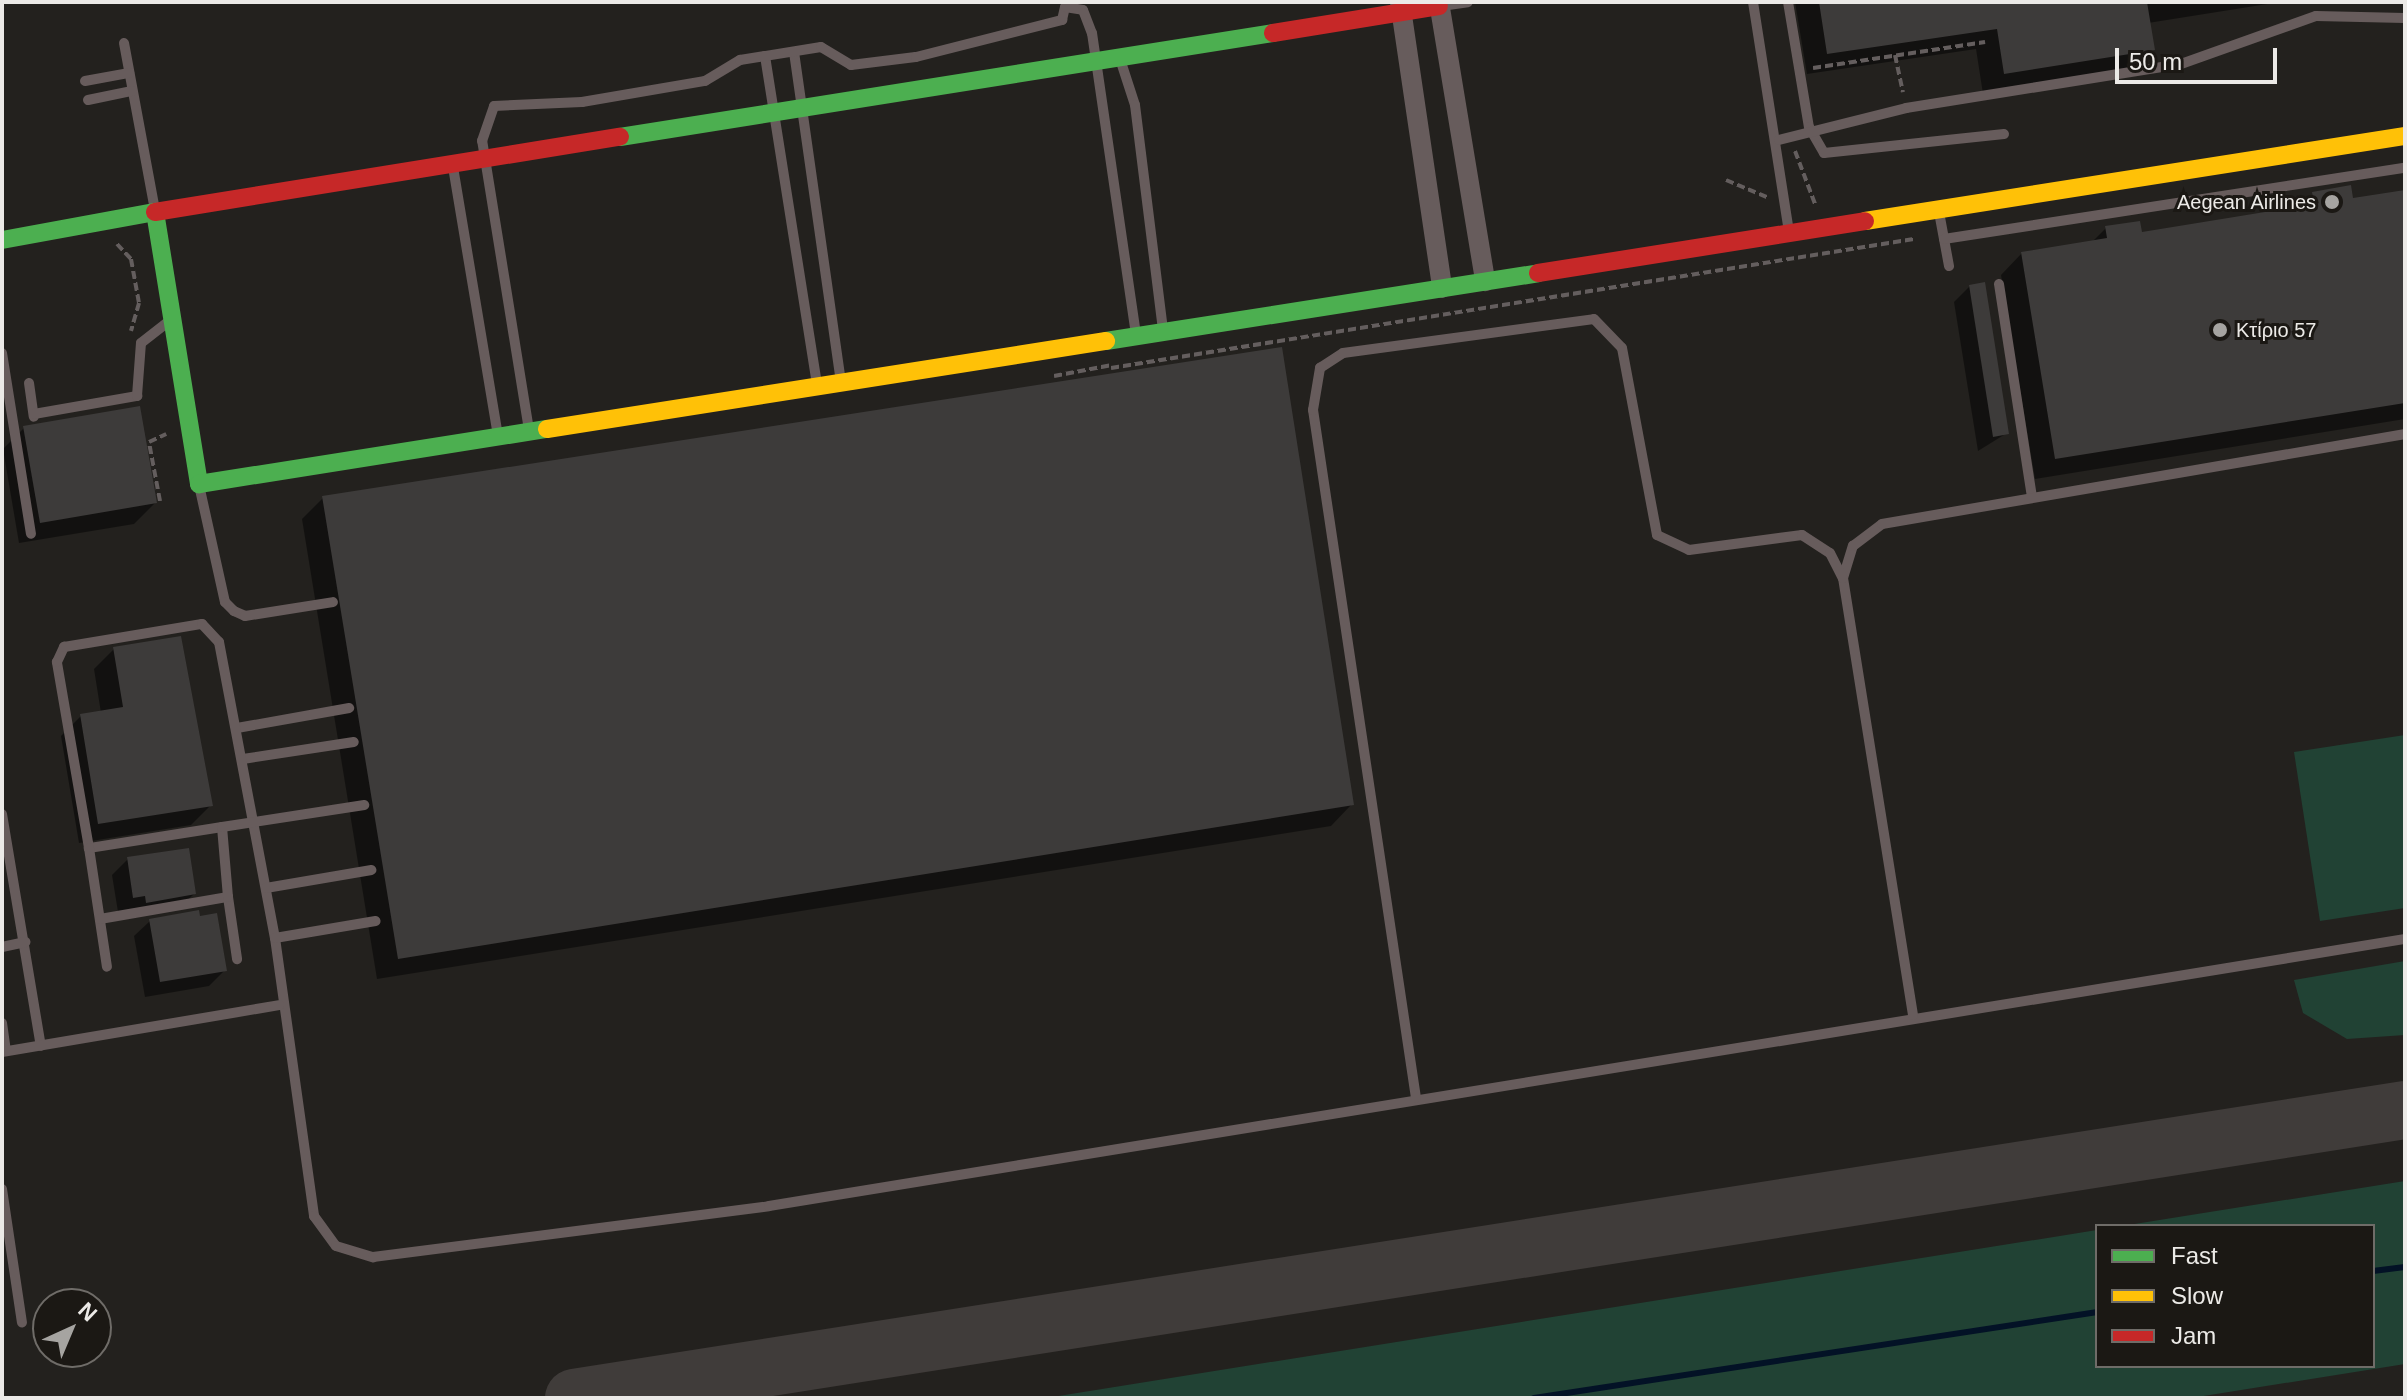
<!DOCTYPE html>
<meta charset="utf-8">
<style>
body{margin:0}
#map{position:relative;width:2407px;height:1400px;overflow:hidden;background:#23211e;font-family:Arial,sans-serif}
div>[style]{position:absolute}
.green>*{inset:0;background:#214234}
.shadow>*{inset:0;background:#0007}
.stream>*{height:6px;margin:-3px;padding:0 3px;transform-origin:3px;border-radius:3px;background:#031226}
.taxiway>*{height:58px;margin:-29px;padding:0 29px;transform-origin:29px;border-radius:29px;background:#403c3a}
.building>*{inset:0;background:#3d3b3a}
.path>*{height:4px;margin-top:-2px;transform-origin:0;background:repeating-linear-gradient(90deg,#645e5e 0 8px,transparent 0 12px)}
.lane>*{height:10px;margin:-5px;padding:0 5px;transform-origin:5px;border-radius:5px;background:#675c5c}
.street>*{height:20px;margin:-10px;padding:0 10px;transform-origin:10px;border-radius:10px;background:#675c5c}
.fast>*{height:18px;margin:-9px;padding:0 9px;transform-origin:9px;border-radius:9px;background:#4caf50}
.slow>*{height:18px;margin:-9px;padding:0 9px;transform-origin:9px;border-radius:9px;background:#ffc107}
.jam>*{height:18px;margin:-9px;padding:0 9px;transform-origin:9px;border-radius:9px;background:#c62828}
.dots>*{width:22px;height:22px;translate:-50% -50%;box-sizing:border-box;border:4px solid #1b1814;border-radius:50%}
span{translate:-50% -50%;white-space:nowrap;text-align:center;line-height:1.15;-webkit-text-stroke:6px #1b1814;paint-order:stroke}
.poi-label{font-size:20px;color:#eceae7}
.right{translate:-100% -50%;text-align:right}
.left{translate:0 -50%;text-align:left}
.frame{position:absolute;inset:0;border:4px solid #eceae7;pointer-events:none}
.legend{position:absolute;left:2095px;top:1224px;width:280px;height:144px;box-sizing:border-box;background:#1b1814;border:2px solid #6f6c68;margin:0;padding:10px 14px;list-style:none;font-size:24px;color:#eceae7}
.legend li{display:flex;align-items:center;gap:16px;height:40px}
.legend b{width:40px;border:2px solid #6f6c68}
.north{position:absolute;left:32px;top:1288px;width:80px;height:80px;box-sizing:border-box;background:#1b1814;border:2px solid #6f6c68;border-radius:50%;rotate:44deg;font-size:22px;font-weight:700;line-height:32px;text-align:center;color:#eceae7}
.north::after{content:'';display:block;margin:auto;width:28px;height:36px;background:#a6a4a1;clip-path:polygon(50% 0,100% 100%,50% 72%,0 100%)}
.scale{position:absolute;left:2115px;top:48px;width:162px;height:36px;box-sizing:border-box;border:4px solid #eceae7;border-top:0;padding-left:10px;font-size:24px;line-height:28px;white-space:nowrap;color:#eceae7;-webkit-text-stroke:6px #1b1814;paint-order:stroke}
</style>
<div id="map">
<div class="green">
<i style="clip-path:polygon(2405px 735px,2405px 908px,2320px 921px,2294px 752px)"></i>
<i style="clip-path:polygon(2405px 961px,2405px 1035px,2347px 1039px,2303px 1013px,2294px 980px)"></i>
<i style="clip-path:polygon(2405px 1181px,2405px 1364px,2191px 1398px,1046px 1398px,2097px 1230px,2097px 1366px,2373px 1366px,2373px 1226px,2122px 1226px)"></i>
</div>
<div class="shadow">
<i style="clip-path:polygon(1795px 2px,2280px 2px,2148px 23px,2152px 49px,2131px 70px,1983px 94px,1976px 49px,1807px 74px)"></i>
<i style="clip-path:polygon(2405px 192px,2405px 419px,2035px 479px,2001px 275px,2022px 253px,2092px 242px,2106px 228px,2141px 234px,2298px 209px,2313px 194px,2351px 200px)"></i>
<i style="clip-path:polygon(1970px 286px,2007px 433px,1978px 451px,1954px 302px)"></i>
<i style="clip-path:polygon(24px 428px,155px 503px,134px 524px,19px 543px,3px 449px)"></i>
<i style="clip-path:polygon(323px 498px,1352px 804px,1331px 826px,377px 979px,302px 519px)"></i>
<i style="clip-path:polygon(114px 649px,211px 805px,191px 825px,79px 843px,61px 736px,81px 716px,101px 713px,94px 669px)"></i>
<i style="clip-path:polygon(128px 859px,194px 894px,178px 909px,118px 912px,112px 875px)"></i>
<i style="clip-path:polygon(150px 921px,225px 970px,209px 986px,145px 997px,134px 936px)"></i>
</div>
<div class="stream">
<i style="left:2373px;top:1271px;width:32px;rotate:-7deg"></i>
<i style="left:1534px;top:1398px;width:570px;rotate:-8.68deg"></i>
</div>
<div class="taxiway">
<i style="left:574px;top:1398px;width:1854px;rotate:-8.94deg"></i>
</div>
<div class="building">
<i style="clip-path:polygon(1819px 2px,2147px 2px,2155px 50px,2004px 74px,1997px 29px,1827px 54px)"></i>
<i style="clip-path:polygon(2351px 185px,2353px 198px,2405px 190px,2405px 403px,2055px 459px,2021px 252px,2107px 238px,2105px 226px,2140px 221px,2142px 232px,2314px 204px,2312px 192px)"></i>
<i style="clip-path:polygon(1985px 282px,2009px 434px,1993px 437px,1969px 285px)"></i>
<i style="clip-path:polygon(1282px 347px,1354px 805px,398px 959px,322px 496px)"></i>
<i style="clip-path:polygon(140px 406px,157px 503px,40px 523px,23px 426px)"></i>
<i style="clip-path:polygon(181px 636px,213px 806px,98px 824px,80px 714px,123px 707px,113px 647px)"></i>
<i style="clip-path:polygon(189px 848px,196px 894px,146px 903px,145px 896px,133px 898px,127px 857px)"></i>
<i style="clip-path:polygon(199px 910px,200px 916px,217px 913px,227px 971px,160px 982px,149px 919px)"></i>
</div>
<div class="path">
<i style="left:1895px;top:55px;width:38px;rotate:78deg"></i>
<i style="left:1813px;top:68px;width:174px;rotate:-8.6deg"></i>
<i style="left:1795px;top:151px;width:57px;rotate:69.3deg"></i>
<i style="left:1726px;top:180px;width:47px;rotate:22.7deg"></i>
<i style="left:117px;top:244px;width:21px;rotate:47deg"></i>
<i style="left:131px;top:259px;width:45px;rotate:79.7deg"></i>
<i style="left:139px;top:303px;width:29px;rotate:106deg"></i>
<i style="left:1111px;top:368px;width:813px;rotate:-9.13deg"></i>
<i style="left:1054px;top:376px;width:59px;rotate:-10.7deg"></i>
<i style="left:160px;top:501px;width:60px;rotate:-100.6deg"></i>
<i style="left:149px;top:442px;width:19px;rotate:-25deg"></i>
</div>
<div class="lane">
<i style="left:1753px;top:2px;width:234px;rotate:81.1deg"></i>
<i style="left:1788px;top:2px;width:127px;rotate:80.5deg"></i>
<i style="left:1809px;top:127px;width:30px;rotate:60deg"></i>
<i style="left:1824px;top:153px;width:181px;rotate:-6deg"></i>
<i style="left:1441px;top:6px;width:27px;rotate:-8deg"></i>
<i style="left:124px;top:43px;width:170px;rotate:79.5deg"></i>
<i style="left:794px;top:52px;width:332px;rotate:81.9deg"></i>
<i style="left:765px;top:56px;width:334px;rotate:81deg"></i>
<i style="left:1121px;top:62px;width:45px;rotate:72deg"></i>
<i style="left:1135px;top:105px;width:227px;rotate:82.9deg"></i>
<i style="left:85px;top:81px;width:45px;rotate:-10.3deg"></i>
<i style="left:88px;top:100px;width:45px;rotate:-11.6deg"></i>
<i style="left:1779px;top:140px;width:131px;rotate:-14.1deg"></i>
<i style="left:1906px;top:108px;width:278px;rotate:-9.1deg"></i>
<i style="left:2181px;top:64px;width:143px;rotate:-19.6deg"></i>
<i style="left:2316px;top:16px;width:89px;rotate:1.3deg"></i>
<i style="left:453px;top:167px;width:272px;rotate:80.5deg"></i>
<i style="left:1939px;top:212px;width:55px;rotate:79.5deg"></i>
<i style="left:1944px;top:239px;width:466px;rotate:-8.8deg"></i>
<i style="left:1999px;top:284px;width:215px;rotate:81.2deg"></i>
<i style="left:2px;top:353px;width:183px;rotate:80.9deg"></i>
<i style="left:29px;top:383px;width:34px;rotate:82deg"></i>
<i style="left:34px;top:414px;width:105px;rotate:-9.9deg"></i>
<i style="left:137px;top:396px;width:53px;rotate:-85.7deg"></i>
<i style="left:141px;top:343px;width:37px;rotate:-38deg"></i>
<i style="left:529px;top:430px;width:293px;rotate:-99.2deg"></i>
<i style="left:482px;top:141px;width:37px;rotate:-71deg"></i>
<i style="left:494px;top:106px;width:88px;rotate:-2.6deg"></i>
<i style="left:582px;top:102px;width:125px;rotate:-9.7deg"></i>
<i style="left:705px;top:81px;width:41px;rotate:-31deg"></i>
<i style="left:740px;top:60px;width:82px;rotate:-9.1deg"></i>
<i style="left:821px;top:47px;width:35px;rotate:31deg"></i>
<i style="left:851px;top:65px;width:65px;rotate:-7deg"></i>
<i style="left:916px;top:57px;width:151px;rotate:-14.2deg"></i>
<i style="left:1062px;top:20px;width:13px;rotate:-77deg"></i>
<i style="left:1065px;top:7px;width:18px;rotate:9deg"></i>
<i style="left:1083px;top:10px;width:25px;rotate:69deg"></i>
<i style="left:1092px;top:33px;width:306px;rotate:81.7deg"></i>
<i style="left:199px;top:485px;width:120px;rotate:77.5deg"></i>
<i style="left:225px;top:602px;width:13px;rotate:45deg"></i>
<i style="left:234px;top:611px;width:12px;rotate:24deg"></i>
<i style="left:245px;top:616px;width:89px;rotate:-9deg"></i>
<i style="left:237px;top:728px;width:114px;rotate:-10.1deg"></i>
<i style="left:243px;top:759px;width:112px;rotate:-8.7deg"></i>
<i style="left:2px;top:814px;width:235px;rotate:80.5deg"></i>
<i style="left:222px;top:827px;width:135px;rotate:171deg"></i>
<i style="left:89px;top:848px;width:189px;rotate:-99.8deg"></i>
<i style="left:57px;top:662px;width:17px;rotate:-65deg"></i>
<i style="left:64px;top:647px;width:140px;rotate:-9.5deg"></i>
<i style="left:202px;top:624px;width:25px;rotate:47deg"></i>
<i style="left:219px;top:642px;width:301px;rotate:79.3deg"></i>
<i style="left:275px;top:938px;width:281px;rotate:82deg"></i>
<i style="left:314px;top:1216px;width:37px;rotate:54deg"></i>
<i style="left:336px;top:1246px;width:39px;rotate:17deg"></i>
<i style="left:373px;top:1257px;width:399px;rotate:-7.3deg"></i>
<i style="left:769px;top:1206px;width:1658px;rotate:-9.27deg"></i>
<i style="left:89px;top:848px;width:120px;rotate:81.4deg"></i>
<i style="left:266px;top:888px;width:107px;rotate:-9.7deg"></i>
<i style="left:228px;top:897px;width:63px;rotate:81.7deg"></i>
<i style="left:100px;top:919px;width:130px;rotate:-9.8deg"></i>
<i style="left:228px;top:897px;width:70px;rotate:-94.9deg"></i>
<i style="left:222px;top:827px;width:144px;rotate:-8.8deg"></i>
<i style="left:275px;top:938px;width:102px;rotate:-9.6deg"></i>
<i style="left:2px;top:947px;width:24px;rotate:-12deg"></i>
<i style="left:1913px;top:1015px;width:443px;rotate:-99.1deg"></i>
<i style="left:1843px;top:578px;width:34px;rotate:-73deg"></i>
<i style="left:1853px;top:546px;width:36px;rotate:-37deg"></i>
<i style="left:1882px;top:524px;width:531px;rotate:-9.76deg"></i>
<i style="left:2px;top:1023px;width:28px;rotate:82deg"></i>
<i style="left:2px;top:1052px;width:281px;rotate:-9.6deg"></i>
<i style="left:1416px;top:1098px;width:696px;rotate:-98.51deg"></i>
<i style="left:1313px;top:410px;width:43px;rotate:-80.5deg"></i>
<i style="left:1320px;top:368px;width:27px;rotate:-33deg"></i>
<i style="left:1343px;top:353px;width:253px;rotate:-7.7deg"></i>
<i style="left:1594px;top:319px;width:40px;rotate:46deg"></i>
<i style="left:1622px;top:348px;width:190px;rotate:79.4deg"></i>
<i style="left:1657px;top:535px;width:35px;rotate:25deg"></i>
<i style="left:1689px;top:550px;width:114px;rotate:-7.6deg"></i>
<i style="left:1802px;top:535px;width:33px;rotate:33deg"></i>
<i style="left:1830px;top:553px;width:28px;rotate:63deg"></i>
<i style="left:2px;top:1189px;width:135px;rotate:81.5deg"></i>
</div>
<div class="street">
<i style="left:1400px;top:2px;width:289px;rotate:81.6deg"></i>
<i style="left:1439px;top:2px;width:283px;rotate:80.6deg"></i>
</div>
<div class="fast">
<i style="left:620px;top:137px;width:661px;rotate:-9.05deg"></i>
<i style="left:2px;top:240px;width:156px;rotate:-10.4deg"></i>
<i style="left:155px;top:212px;width:276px;rotate:80.8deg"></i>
<i style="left:199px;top:484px;width:352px;rotate:-9deg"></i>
<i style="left:1106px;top:341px;width:437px;rotate:-8.9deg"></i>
</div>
<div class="slow">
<i style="left:1865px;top:221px;width:547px;rotate:-8.95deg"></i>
<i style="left:547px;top:429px;width:566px;rotate:-8.95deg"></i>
</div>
<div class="jam">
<i style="left:1273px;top:33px;width:168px;rotate:-9.2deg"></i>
<i style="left:155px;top:212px;width:471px;rotate:-9.2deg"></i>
<i style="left:1538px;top:273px;width:331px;rotate:-9deg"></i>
</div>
<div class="dots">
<i style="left:2332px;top:202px;background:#a6a4a1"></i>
<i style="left:2220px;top:330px;background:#a6a4a1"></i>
</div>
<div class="poi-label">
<span class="right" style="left:2316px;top:202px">Aegean Airlines</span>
<span class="left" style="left:2236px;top:330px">Κτίριο 57</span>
</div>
<div class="frame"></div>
<ul class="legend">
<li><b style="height:10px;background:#4caf50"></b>Fast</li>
<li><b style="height:10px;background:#ffc107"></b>Slow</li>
<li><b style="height:10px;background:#c62828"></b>Jam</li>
</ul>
<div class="north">N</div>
<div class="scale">50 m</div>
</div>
